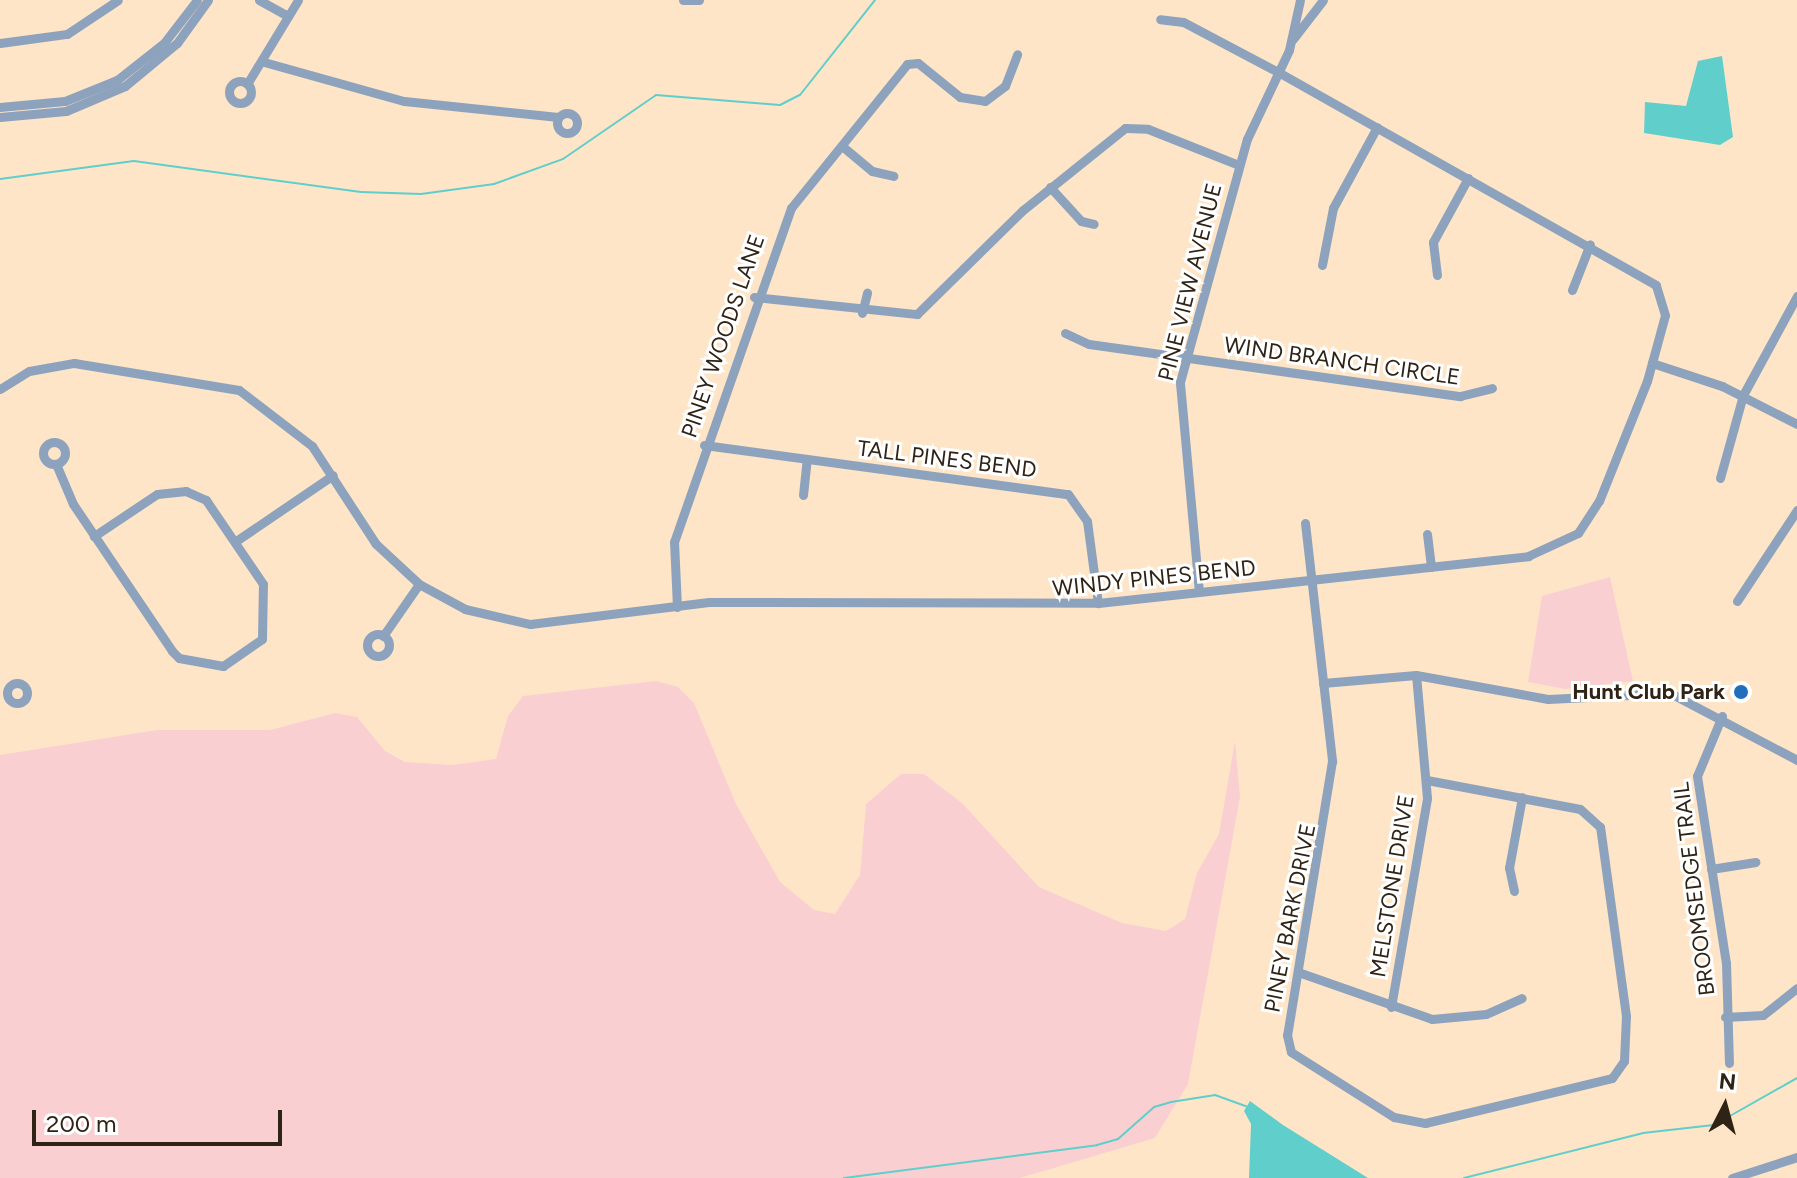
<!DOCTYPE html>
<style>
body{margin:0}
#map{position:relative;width:1797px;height:1178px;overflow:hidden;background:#fee5c8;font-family:Figtree,sans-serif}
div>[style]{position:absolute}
.green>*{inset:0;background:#facfd2}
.water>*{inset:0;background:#60ceca}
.stream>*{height:2px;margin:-1px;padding:0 1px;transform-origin:1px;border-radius:1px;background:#60ceca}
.minor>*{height:9px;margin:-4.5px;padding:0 4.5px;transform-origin:4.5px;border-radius:4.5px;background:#8da3bd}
.minor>.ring{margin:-4.5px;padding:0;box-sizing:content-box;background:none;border:9px solid #8da3bd;border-radius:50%}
.dots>*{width:22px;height:22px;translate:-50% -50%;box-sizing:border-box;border:4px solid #fff;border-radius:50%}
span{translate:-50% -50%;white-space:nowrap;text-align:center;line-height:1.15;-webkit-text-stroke:6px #fff;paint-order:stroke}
.street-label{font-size:22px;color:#2f2315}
.poi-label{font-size:22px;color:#2f2315;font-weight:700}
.right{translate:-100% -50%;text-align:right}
.north{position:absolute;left:1685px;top:1066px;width:80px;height:80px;-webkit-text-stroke:6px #fff;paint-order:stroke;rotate:6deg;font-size:22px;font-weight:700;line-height:32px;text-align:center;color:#2f2315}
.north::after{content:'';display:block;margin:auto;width:28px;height:36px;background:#2f2315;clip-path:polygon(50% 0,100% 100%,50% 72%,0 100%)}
.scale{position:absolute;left:32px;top:1110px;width:250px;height:36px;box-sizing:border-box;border:4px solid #2f2315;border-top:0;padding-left:10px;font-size:24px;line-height:28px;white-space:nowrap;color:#2f2315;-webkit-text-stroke:6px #fff;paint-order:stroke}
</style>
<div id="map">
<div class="green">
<i style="clip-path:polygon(1610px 577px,1633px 681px,1565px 689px,1528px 682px,1542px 596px)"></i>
<i style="clip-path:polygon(656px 681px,678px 687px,694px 703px,736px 804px,780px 882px,814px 910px,835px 914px,860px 875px,866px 804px,901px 774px,924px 774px,962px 803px,1039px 887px,1122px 923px,1166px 931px,1185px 919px,1197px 873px,1219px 834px,1235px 741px,1240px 797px,1188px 1084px,1155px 1138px,1020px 1178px,0 1178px,0 755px,157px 730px,270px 730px,335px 713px,357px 717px,385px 751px,405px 762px,453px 765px,496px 759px,508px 716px,523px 696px)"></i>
</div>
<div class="water">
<i style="clip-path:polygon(1722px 56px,1733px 137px,1720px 145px,1644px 133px,1645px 102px,1686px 106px,1698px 61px)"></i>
<i style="clip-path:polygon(1250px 1101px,1283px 1125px,1368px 1178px,1249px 1178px,1251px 1124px,1244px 1111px)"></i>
</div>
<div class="stream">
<i style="left:0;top:179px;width:135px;rotate:-7.7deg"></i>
<i style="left:134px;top:161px;width:229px;rotate:7.8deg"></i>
<i style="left:361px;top:192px;width:60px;rotate:1.9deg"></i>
<i style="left:421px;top:194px;width:74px;rotate:-7.8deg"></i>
<i style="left:494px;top:184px;width:73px;rotate:-19.9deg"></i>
<i style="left:563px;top:159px;width:113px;rotate:-34.5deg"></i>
<i style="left:656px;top:95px;width:124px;rotate:4.6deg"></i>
<i style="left:780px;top:105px;width:22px;rotate:-27deg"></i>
<i style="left:800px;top:95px;width:121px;rotate:-51.7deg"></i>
<i style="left:844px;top:1178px;width:255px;rotate:-7.4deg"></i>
<i style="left:1097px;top:1145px;width:22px;rotate:-16deg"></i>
<i style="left:1118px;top:1139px;width:48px;rotate:-41.6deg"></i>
<i style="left:1154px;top:1107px;width:18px;rotate:-16deg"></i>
<i style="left:1171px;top:1102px;width:45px;rotate:-9deg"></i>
<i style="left:1215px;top:1095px;width:33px;rotate:20deg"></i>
<i style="left:1464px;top:1178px;width:185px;rotate:-14.1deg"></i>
<i style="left:1643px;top:1133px;width:71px;rotate:-6.4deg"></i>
<i style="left:1714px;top:1125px;width:95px;rotate:-29.5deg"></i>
</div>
<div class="minor">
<i style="left:259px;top:0;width:33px;rotate:29deg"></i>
<i style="left:683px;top:0;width:16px"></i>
<i style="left:1293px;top:39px;width:49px;rotate:-52.4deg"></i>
<i style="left:0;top:43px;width:68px;rotate:-7.7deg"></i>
<i style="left:67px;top:34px;width:61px;rotate:-33.7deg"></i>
<i style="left:264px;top:62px;width:145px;rotate:15.6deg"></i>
<i style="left:404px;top:101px;width:155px;rotate:5.9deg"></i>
<i class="ring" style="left:229px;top:81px;width:13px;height:13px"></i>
<i style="left:247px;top:84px;width:98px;rotate:-58.7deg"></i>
<i style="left:0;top:107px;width:65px;rotate:-5.3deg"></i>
<i style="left:65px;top:101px;width:56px;rotate:-22deg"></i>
<i style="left:117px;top:80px;width:60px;rotate:-38.2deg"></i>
<i style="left:164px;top:43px;width:54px;rotate:-52.5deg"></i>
<i class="ring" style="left:557px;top:113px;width:11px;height:11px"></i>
<i style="left:0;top:117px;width:66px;rotate:-5.2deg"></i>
<i style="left:66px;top:111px;width:64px;rotate:-23deg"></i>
<i style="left:125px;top:86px;width:67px;rotate:-39.6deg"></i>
<i style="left:177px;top:43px;width:53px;rotate:-54.2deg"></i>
<i style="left:842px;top:146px;width:39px;rotate:40deg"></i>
<i style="left:872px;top:171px;width:22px;rotate:13deg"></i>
<i style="left:1050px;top:187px;width:46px;rotate:47.6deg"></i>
<i style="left:1081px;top:221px;width:13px;rotate:13deg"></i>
<i style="left:1322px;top:265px;width:58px;rotate:-79.1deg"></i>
<i style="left:1333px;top:208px;width:92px;rotate:-61.5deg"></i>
<i style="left:1437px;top:275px;width:33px;rotate:-97deg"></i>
<i style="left:1433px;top:242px;width:73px;rotate:-61.3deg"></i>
<i style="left:1572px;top:290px;width:49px;rotate:-68.6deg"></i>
<i style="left:754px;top:297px;width:164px;rotate:6deg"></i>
<i style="left:917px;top:314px;width:148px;rotate:-44.5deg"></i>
<i style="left:1023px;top:210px;width:131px;rotate:-38.8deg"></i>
<i style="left:1125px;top:128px;width:23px;rotate:2deg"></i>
<i style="left:1148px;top:129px;width:98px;rotate:21.6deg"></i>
<i style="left:862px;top:313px;width:21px;rotate:-76deg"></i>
<i style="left:1065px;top:333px;width:26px;rotate:25deg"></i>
<i style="left:1089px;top:344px;width:375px;rotate:8deg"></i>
<i style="left:1460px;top:396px;width:33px;rotate:-14deg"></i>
<i style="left:1652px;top:363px;width:74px;rotate:18.2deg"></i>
<i style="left:1722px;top:386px;width:84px;rotate:26.9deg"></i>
<i style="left:0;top:389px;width:34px;rotate:-32deg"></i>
<i style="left:29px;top:371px;width:46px;rotate:-10.1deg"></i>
<i style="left:74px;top:363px;width:167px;rotate:9.3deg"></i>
<i style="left:239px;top:390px;width:92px;rotate:37.5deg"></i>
<i style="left:312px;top:446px;width:117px;rotate:56.9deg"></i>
<i style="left:376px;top:544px;width:59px;rotate:42.9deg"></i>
<i style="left:419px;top:584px;width:52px;rotate:28.5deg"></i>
<i style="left:465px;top:609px;width:67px;rotate:13deg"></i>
<i style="left:530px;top:624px;width:180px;rotate:-7deg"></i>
<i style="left:709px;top:602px;width:389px;rotate:0.1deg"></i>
<i style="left:1098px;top:603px;width:433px;rotate:-6.2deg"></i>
<i style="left:1528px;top:556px;width:55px;rotate:-24.7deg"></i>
<i style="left:1578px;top:533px;width:38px;rotate:-57deg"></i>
<i style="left:1599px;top:501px;width:129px;rotate:-68.2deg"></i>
<i style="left:1647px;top:381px;width:68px;rotate:-74.7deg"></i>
<i style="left:1665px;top:315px;width:31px;rotate:-107deg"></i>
<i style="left:1656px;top:285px;width:434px;rotate:-150.6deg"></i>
<i style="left:1278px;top:72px;width:107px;rotate:-152.2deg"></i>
<i style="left:1183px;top:22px;width:23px;rotate:-173deg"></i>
<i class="ring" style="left:43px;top:442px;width:13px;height:13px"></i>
<i style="left:704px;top:445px;width:367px;rotate:7.7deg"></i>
<i style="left:1068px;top:494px;width:33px;rotate:55deg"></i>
<i style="left:1087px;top:521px;width:83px;rotate:82.4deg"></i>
<i style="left:56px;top:464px;width:43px;rotate:67deg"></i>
<i style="left:73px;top:504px;width:177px;rotate:56deg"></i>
<i style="left:172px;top:651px;width:10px;rotate:45deg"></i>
<i style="left:179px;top:658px;width:45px;rotate:10.3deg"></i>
<i style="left:223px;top:666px;width:47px;rotate:-34.7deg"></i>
<i style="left:262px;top:639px;width:55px;rotate:-89deg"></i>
<i style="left:263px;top:584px;width:102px;rotate:-124.2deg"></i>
<i style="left:206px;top:500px;width:22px;rotate:-156deg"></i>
<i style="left:186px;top:491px;width:29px;rotate:174deg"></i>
<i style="left:157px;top:494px;width:76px;rotate:146.3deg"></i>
<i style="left:1720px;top:478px;width:86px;rotate:-74.5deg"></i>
<i style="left:1743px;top:395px;width:113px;rotate:-61.4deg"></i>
<i style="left:803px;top:495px;width:36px;rotate:-84deg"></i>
<i style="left:1305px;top:523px;width:240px;rotate:83.5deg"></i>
<i style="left:1332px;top:761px;width:278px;rotate:99.3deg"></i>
<i style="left:1287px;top:1035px;width:17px;rotate:77deg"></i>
<i style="left:1291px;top:1052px;width:122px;rotate:32.3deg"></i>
<i style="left:1394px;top:1117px;width:32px;rotate:11deg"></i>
<i style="left:1425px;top:1123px;width:192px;rotate:-13.5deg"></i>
<i style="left:1612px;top:1078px;width:21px;rotate:-55deg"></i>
<i style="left:1624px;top:1061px;width:45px;rotate:-87.5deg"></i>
<i style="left:1626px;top:1016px;width:191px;rotate:-97.8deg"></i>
<i style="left:1600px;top:827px;width:27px;rotate:-138deg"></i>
<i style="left:1580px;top:809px;width:156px;rotate:-169.3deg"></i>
<i style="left:1427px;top:534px;width:33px;rotate:83deg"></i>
<i style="left:236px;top:541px;width:117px;rotate:-34.2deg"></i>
<i style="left:1199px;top:592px;width:211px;rotate:-95.2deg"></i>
<i style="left:1180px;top:382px;width:252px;rotate:-74.6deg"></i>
<i style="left:1247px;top:139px;width:98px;rotate:-64.7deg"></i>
<i style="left:1289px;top:50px;width:51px;rotate:-77.6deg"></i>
<i style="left:1737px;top:601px;width:109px;rotate:-56.6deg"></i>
<i style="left:677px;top:607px;width:65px;rotate:-92.6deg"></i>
<i style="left:674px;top:542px;width:354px;rotate:-70.7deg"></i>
<i style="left:791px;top:208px;width:185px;rotate:-51.1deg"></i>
<i style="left:907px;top:64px;width:11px;rotate:-5deg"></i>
<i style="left:918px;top:63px;width:54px;rotate:39deg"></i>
<i style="left:960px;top:97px;width:25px;rotate:9deg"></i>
<i style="left:985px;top:101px;width:25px;rotate:-37deg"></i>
<i style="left:1005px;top:86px;width:34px;rotate:-69deg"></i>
<i class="ring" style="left:367px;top:634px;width:13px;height:13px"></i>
<i style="left:383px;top:636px;width:63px;rotate:-55.3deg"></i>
<i class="ring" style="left:7px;top:683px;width:11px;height:11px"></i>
<i style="left:1323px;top:683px;width:93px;rotate:-4.9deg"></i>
<i style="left:1416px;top:675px;width:134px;rotate:10.3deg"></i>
<i style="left:1548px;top:699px;width:122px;rotate:-2.8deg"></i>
<i style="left:1670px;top:693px;width:144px;rotate:27.8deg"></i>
<i style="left:1722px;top:716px;width:65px;rotate:112.6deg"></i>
<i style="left:1697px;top:776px;width:189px;rotate:81.2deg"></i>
<i style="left:1726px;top:963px;width:100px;rotate:88.3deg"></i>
<i style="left:1711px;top:869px;width:45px;rotate:-9deg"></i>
<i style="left:1514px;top:891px;width:24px;rotate:-102deg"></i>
<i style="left:1509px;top:868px;width:72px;rotate:-79.6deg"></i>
<i style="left:1298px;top:972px;width:142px;rotate:19.3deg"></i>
<i style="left:1432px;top:1019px;width:54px;rotate:-5.3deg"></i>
<i style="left:1486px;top:1014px;width:39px;rotate:-24deg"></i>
<i style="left:1391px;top:1007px;width:212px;rotate:-80.2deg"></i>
<i style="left:1427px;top:798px;width:123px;rotate:-95.1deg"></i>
<i style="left:1725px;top:1017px;width:38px;rotate:-3deg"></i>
<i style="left:1763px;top:1015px;width:43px;rotate:-38.5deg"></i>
<i style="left:1732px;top:1178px;width:68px;rotate:-17.9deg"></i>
</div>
<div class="dots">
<i style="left:1741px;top:692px;background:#206fbe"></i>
</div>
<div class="street-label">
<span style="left:1190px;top:282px;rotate:-76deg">PINE VIEW AVENUE</span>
<span style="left:723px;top:336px;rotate:-71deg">PINEY WOODS LANE</span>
<span style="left:1342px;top:361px;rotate:8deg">WIND BRANCH CIRCLE</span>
<span style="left:947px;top:459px;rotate:7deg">TALL PINES BEND</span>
<span style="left:1154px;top:578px;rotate:-6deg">WINDY PINES BEND</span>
<span style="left:1392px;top:886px;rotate:-81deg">MELSTONE DRIVE</span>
<span style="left:1694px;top:889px;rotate:-97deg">BROOMSEDGE TRAIL</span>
<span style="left:1290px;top:918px;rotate:-79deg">PINEY BARK DRIVE</span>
</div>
<div class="poi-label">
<span class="right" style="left:1725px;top:692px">Hunt Club Park</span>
</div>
<div class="north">N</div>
<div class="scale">200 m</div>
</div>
